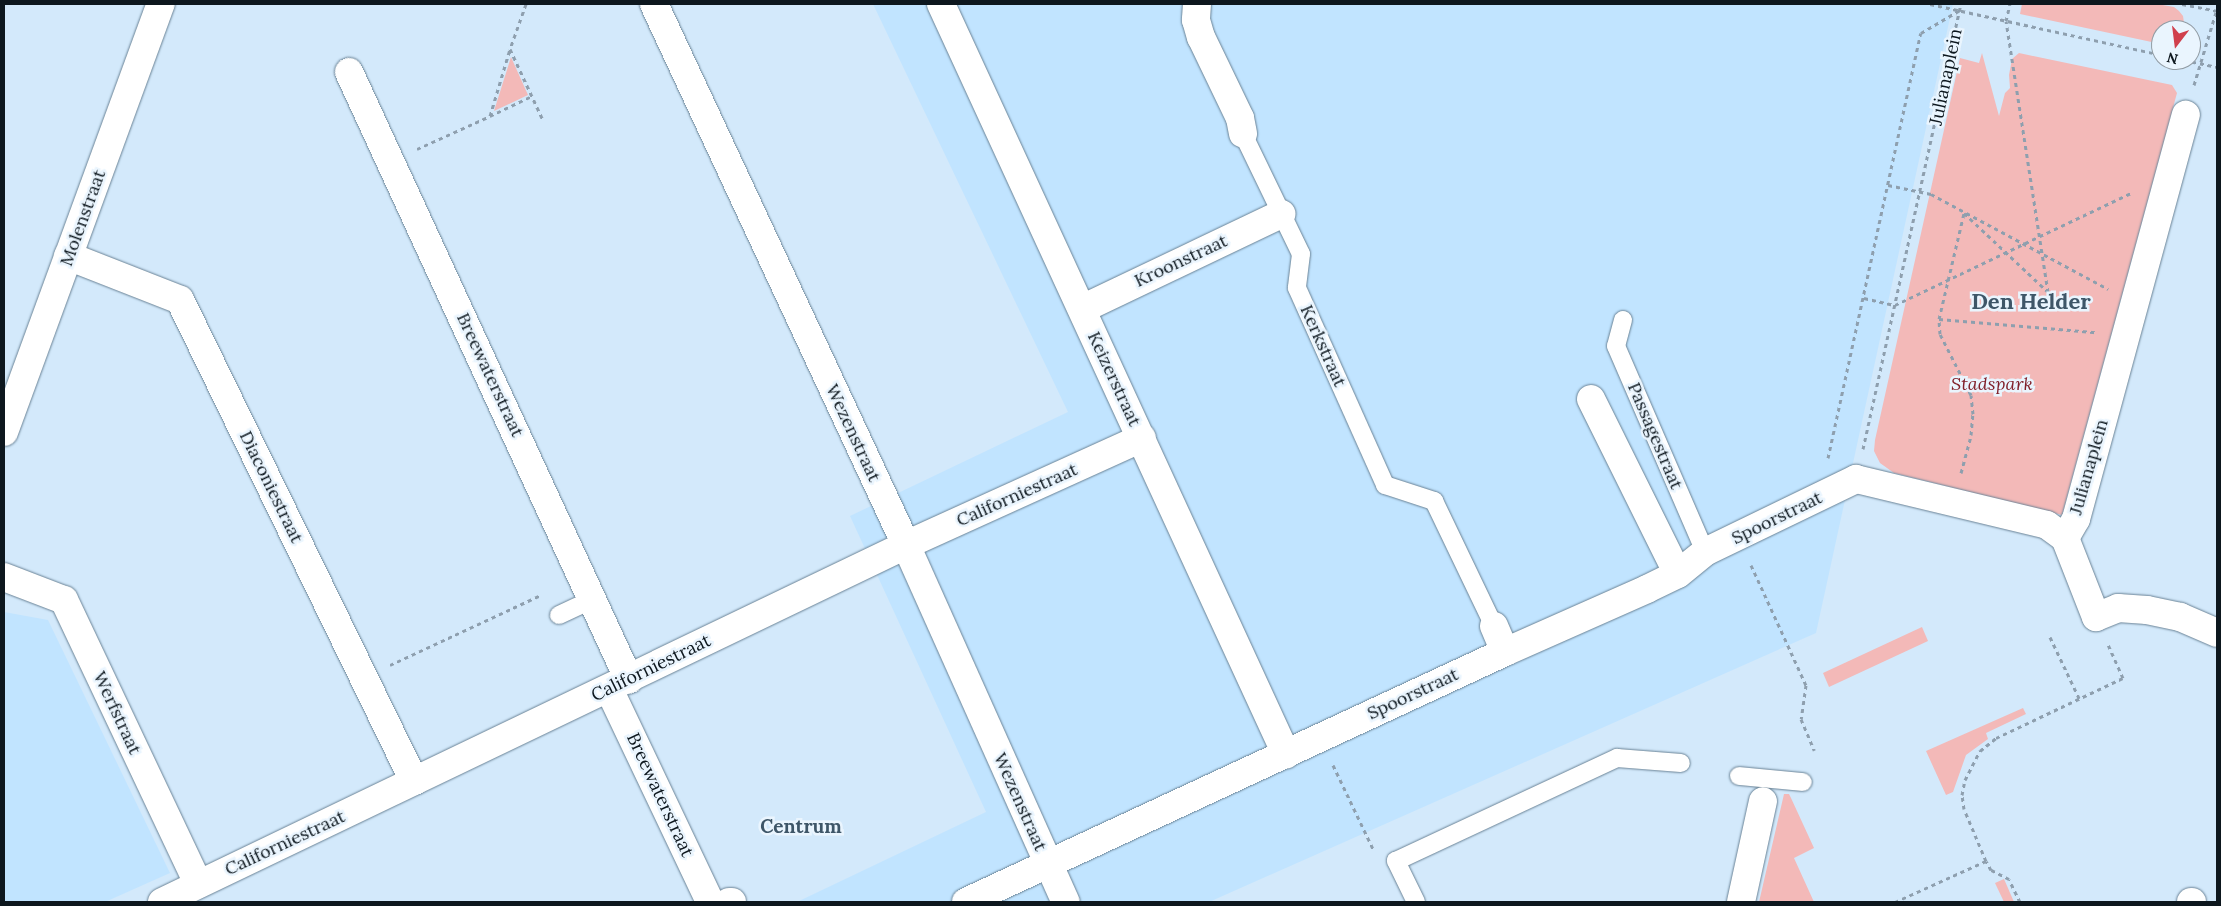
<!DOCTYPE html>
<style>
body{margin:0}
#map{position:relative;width:2221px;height:906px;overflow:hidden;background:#d3e9fb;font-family:Lora,serif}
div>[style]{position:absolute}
.built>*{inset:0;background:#c1e4ff}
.green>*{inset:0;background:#f3b9b8}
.path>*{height:3px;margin-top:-1.5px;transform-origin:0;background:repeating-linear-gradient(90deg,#8e9fae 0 4px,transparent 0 8px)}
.roads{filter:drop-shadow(0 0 1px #698295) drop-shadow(0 0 1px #698295)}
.lane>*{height:18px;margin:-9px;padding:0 9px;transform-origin:9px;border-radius:9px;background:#fff}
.street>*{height:28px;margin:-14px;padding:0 14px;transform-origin:14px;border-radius:14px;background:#fff}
span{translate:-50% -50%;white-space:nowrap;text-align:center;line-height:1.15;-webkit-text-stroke:5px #eaf5fe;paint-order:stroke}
.street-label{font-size:18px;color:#0d171e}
.park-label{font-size:18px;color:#81202a;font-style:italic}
.neighbourhood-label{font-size:19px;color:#3e5668;font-weight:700}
.district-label{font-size:22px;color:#3e5668;font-weight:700}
.frame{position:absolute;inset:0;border:5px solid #0d171e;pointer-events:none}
.north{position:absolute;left:2151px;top:20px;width:50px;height:50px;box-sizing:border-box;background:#eaf5fe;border:1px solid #929ca4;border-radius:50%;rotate:195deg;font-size:14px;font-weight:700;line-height:20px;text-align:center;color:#0d171e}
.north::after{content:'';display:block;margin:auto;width:18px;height:22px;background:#d0404d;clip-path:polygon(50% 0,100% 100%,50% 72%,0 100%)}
</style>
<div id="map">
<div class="built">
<i style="clip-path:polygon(873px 4px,1953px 4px,1816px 633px,1209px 902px,797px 902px,986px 812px,850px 516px,1068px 412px)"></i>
<i style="clip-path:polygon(4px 612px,48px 620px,170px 873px,105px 902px,4px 902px)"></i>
</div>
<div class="green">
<i style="clip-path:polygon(2022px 4px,2157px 4px,2174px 7px,2179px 11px,2183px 16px,2185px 29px,2161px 30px,2161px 44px,2020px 14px)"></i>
<i style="clip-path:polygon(1982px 53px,1999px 116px,2005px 93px,2010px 88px,2009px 75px,2012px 59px,2019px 53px,2172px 85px,2177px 93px,2062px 515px,1894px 473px,1880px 463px,1874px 451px,1875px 440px,1960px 58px,1979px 63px)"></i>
<i style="clip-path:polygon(511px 57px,528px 95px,494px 111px)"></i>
<i style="clip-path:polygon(1922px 627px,1928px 641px,1829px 687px,1823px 673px)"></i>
<i style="clip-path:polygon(2023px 708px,2026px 714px,1986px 733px,1988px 739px,1966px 755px,1953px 792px,1946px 795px,1926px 751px)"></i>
<i style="clip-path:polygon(1784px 794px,1789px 794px,1791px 798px,1814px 848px,1794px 858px,1814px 902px,1759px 902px)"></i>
<i style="clip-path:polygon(2004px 879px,2014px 902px,2004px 902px,1995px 883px)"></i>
</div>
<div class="path">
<i style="left:526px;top:4px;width:48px;rotate:109.6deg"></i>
<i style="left:510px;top:49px;width:78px;rotate:65.1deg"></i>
<i style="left:1930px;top:4px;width:237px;rotate:12.4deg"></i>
<i style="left:2182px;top:4px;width:36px;rotate:11deg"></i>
<i style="left:2184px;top:60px;width:34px;rotate:12deg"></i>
<i style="left:2194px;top:85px;width:79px;rotate:-73.2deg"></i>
<i style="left:490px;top:116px;width:47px;rotate:-25.5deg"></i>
<i style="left:417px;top:149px;width:80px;rotate:-24.3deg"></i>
<i style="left:490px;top:116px;width:70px;rotate:-73.4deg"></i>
<i style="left:1888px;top:185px;width:44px;rotate:11.8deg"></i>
<i style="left:1931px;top:194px;width:201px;rotate:28.2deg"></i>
<i style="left:1864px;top:298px;width:32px;rotate:13deg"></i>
<i style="left:1895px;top:305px;width:261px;rotate:-25.4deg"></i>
<i style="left:1939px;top:319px;width:157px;rotate:4.8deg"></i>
<i style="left:1863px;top:449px;width:456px;rotate:-77.6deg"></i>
<i style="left:1828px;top:458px;width:435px;rotate:-77.7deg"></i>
<i style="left:1921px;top:33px;width:45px;rotate:-30.5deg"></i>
<i style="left:1961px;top:473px;width:39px;rotate:-75deg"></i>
<i style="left:1971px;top:435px;width:21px;rotate:-85deg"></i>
<i style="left:1973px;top:414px;width:19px;rotate:-96deg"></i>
<i style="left:1971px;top:395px;width:68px;rotate:-116.9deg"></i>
<i style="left:1940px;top:334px;width:15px;rotate:-94deg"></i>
<i style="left:1939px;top:319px;width:109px;rotate:-76.7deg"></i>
<i style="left:1964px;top:213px;width:115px;rotate:43.2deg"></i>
<i style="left:2048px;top:292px;width:274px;rotate:-98.8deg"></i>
<i style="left:2006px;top:21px;width:17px;rotate:-77deg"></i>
<i style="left:1751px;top:565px;width:132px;rotate:65.4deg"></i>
<i style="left:1806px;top:685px;width:34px;rotate:98deg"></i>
<i style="left:1801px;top:719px;width:34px;rotate:67deg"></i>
<i style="left:2050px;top:637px;width:68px;rotate:64.6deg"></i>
<i style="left:390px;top:665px;width:166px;rotate:-24.9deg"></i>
<i style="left:1333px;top:765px;width:93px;rotate:64.5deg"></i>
<i style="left:1895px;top:902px;width:100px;rotate:-24.3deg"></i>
<i style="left:2020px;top:902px;width:25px;rotate:-116deg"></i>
<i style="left:2009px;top:879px;width:20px;rotate:-153deg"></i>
<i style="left:1991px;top:870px;width:10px;rotate:-119deg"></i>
<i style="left:1986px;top:861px;width:56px;rotate:-112.9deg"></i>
<i style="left:1964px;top:809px;width:14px;rotate:-98deg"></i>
<i style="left:1962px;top:795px;width:15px;rotate:-79deg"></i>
<i style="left:1965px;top:780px;width:33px;rotate:-63deg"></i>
<i style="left:1980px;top:751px;width:21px;rotate:-39deg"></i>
<i style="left:1996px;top:738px;width:140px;rotate:-25.3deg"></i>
<i style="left:2123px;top:678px;width:36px;rotate:-114deg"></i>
</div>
<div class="roads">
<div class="lane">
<i style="left:1243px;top:134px;width:133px;rotate:64.2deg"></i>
<i style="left:1301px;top:254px;width:34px;rotate:97deg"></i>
<i style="left:1297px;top:288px;width:216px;rotate:65.9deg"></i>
<i style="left:1385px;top:485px;width:52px;rotate:18.1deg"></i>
<i style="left:1434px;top:501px;width:139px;rotate:64.4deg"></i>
<i style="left:1623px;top:320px;width:27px;rotate:105deg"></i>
<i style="left:1616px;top:346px;width:224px;rotate:66.6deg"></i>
<i style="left:559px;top:615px;width:38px;rotate:-25deg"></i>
<i style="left:1739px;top:776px;width:64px;rotate:5.4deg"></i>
<i style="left:1416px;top:902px;width:46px;rotate:-116deg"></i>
<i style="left:1396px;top:861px;width:244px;rotate:-25deg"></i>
<i style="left:1617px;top:758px;width:64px;rotate:4.5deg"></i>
</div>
<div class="street">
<i style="left:654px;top:4px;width:597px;rotate:65.02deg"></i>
<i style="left:906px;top:545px;width:391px;rotate:65.9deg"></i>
<i style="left:941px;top:4px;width:826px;rotate:65.3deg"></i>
<i style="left:1197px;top:4px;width:16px;rotate:94deg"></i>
<i style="left:1196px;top:20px;width:18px;rotate:74deg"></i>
<i style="left:1201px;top:37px;width:90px;rotate:64.3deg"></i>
<i style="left:1240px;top:118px;width:16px;rotate:79deg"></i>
<i style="left:349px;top:72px;width:669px;rotate:65.27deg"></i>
<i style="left:68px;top:256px;width:120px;rotate:21.4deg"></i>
<i style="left:180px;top:300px;width:535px;rotate:64.06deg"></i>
<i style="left:1082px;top:309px;width:221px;rotate:-25.5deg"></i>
<i style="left:1591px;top:399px;width:195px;rotate:63.6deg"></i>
<i style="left:4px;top:432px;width:456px;rotate:-69.9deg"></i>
<i style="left:2065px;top:538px;width:22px;rotate:-60deg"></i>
<i style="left:2076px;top:519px;width:419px;rotate:-74.8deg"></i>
<i style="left:2065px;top:538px;width:85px;rotate:68.6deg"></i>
<i style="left:2096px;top:617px;width:24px;rotate:-22deg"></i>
<i style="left:2118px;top:608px;width:29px;rotate:4deg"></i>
<i style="left:2147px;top:610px;width:34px;rotate:12deg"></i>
<i style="left:2180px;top:617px;width:40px;rotate:23.4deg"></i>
<i style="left:4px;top:577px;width:64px;rotate:21deg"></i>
<i style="left:64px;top:600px;width:314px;rotate:64.7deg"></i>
<i style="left:1494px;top:626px;width:28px;rotate:67deg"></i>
<i style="left:609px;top:689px;width:236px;rotate:64.6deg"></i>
<i style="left:162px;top:902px;width:825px;rotate:-25.63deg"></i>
<i style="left:906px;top:545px;width:259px;rotate:-24.4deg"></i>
<i style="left:729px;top:902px;width:3px"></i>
<i style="left:966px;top:902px;width:594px;rotate:-24.88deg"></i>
<i style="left:1505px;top:652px;width:155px;rotate:-23.9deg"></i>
<i style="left:1647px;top:589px;width:34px;rotate:-26deg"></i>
<i style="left:1678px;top:574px;width:35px;rotate:-39deg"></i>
<i style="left:1705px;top:552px;width:168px;rotate:-25.8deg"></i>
<i style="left:1856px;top:479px;width:196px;rotate:13.5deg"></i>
<i style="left:2047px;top:525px;width:22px;rotate:36deg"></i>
<i style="left:1741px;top:902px;width:103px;rotate:-77.7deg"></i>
<i style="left:2191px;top:902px;width:1px"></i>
</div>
</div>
<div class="street-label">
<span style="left:1946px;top:77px;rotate:-78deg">Julianaplein</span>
<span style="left:83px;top:218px;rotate:-70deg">Molenstraat</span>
<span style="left:1181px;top:261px;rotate:-25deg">Kroonstraat</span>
<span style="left:1323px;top:346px;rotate:66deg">Kerkstraat</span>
<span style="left:490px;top:375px;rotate:65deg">Breewaterstraat</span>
<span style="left:1114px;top:379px;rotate:65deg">Keizerstraat</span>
<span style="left:853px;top:433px;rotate:65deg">Wezenstraat</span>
<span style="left:1655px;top:436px;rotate:67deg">Passagestraat</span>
<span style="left:2089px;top:467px;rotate:-74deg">Julianaplein</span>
<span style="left:271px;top:487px;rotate:64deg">Diaconiestraat</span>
<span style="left:1017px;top:495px;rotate:-24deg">Californiestraat</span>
<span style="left:1777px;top:518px;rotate:-26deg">Spoorstraat</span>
<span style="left:651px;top:668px;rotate:-26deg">Californiestraat</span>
<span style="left:1413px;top:694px;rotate:-25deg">Spoorstraat</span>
<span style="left:117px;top:713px;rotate:65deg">Werfstraat</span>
<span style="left:660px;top:795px;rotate:65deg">Breewaterstraat</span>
<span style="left:1020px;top:802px;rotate:66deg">Wezenstraat</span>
<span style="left:285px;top:843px;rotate:-25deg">Californiestraat</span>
</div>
<div class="park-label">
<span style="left:1992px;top:384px">Stadspark</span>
</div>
<div class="neighbourhood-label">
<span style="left:801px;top:827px">Centrum</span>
</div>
<div class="district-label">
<span style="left:2031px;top:302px">Den Helder</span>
</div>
<div class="frame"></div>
<div class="north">N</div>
</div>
